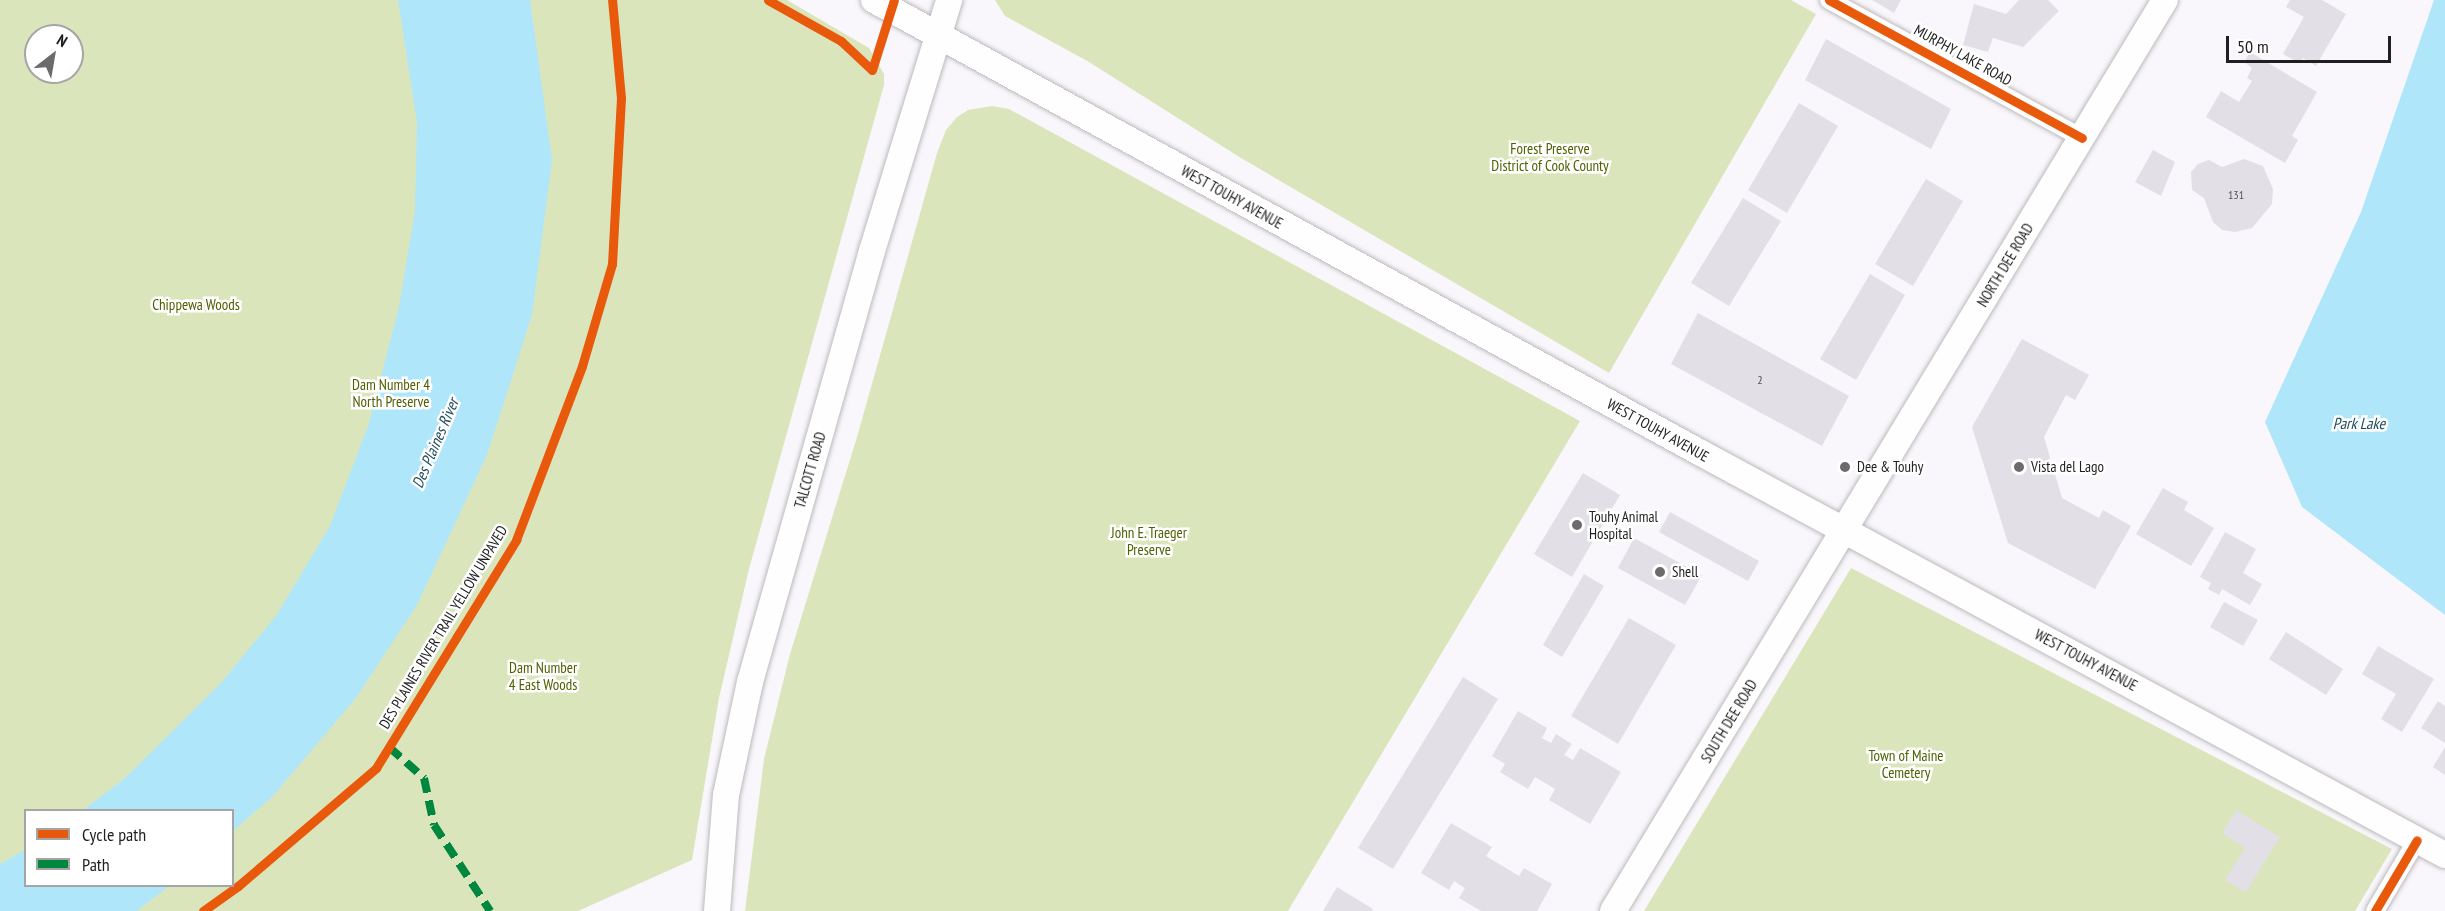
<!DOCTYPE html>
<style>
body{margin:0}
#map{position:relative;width:2445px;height:911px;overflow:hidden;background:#f9f7fb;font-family:"PT Sans Narrow",sans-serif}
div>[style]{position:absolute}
.green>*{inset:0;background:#dbe5bc}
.water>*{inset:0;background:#afe6fa}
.building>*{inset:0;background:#e3dfe6}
.roads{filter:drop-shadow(0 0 2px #bbbabd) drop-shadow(0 0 2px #bbbabd)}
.minor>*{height:18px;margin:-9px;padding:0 9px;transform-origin:9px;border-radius:9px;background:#fefefe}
.secondary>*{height:26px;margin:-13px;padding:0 13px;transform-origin:13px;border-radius:13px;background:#fefefe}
.quiet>*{height:8px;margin-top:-4px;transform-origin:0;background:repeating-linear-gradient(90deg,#00873e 0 15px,transparent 0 23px)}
.cycleway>*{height:9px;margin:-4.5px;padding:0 4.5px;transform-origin:4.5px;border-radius:4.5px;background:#e8590c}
.dots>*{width:16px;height:16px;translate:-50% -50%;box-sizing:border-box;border:3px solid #fff;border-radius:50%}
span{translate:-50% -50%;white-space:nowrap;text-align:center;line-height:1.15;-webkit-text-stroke:5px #fff;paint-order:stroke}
.number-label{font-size:12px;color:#535155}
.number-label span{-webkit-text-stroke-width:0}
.street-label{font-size:15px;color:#1f1e20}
.park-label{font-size:15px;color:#4f6000}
.poi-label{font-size:15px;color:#1f1e20}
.left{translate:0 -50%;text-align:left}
.water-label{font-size:16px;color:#1f4c5b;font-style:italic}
.legend{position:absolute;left:24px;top:809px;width:210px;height:78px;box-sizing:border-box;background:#fff;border:2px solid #a5a5a6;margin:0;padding:8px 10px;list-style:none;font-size:18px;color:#1f1e20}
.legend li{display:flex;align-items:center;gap:12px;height:30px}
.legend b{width:30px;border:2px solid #a5a5a6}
.north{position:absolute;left:24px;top:24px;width:60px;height:60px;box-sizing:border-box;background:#fff;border:2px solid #a5a5a6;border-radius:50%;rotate:31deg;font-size:16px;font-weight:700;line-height:24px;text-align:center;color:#1f1e20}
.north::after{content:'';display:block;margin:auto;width:21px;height:27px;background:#6b6a6d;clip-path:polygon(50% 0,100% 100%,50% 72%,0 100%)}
.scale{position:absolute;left:2226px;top:36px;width:165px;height:27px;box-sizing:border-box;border:3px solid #1f1e20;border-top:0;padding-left:8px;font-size:18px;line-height:21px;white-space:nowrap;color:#1f1e20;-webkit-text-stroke:4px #fff;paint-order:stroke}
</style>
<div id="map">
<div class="green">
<i style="clip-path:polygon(evenodd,0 0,787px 0,869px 48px,884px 74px,884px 85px,749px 569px,719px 698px,692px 860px,578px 911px,0 911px,0 0,36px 36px,72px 36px,72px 72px,36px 72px,36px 36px,0 0,26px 810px,232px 810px,232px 886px,26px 886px,26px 810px)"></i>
<i style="clip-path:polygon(995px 0,1791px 0,1816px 14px,1609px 373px,1241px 158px,1089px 62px,1005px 16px)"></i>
<i style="clip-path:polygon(992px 106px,1009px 109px,1580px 421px,1288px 911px,745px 911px,764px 759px,790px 654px,857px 437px,937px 153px,946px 130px,957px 117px,968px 110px)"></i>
<i style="clip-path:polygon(1851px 568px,2392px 849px,2355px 911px,1644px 911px)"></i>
</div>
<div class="water">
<i style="clip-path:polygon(398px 0,530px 0,552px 160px,532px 315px,487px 455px,417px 605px,356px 698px,273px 796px,233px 831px,232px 810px,83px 810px,124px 779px,221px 683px,276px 616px,330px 526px,368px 426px,399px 307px,415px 211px,417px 122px)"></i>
<i style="clip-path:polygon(2434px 0,2445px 0,2445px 615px,2302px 507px,2265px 422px,2361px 212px)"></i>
<i style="clip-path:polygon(25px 850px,26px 886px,169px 886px,137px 911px,0 911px,0 864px)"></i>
</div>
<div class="building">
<i style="clip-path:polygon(1872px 0,1901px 0,1894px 13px)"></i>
<i style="clip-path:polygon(2019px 0,2048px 0,2059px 11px,2023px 47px,1993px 38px,1988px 52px,1963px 45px,1974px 4px,2006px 14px)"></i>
<i style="clip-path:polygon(2290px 0,2322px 0,2346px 14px,2316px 66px,2303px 58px,2299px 63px,2283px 54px,2304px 17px,2286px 7px)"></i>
<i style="clip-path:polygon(1826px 39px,1951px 109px,1931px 149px,1805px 80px)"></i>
<i style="clip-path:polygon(2250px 52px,2317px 92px,2292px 136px,2298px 140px,2285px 163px,2206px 117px,2221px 91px,2239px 102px,2252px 81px,2247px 78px,2252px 68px,2244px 62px)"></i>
<i style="clip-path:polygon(1799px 103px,1838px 126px,1787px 213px,1748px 190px)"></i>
<i style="clip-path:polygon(2153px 150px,2175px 162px,2161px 196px,2135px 182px)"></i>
<i style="clip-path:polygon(2244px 159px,2263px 166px,2273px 189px,2272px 204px,2252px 228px,2235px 232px,2222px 230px,2213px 222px,2204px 198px,2192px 190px,2191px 172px,2198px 164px,2209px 160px,2222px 167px)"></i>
<i style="clip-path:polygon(1926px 179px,1963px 201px,1913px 286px,1875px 264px)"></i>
<i style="clip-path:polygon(1743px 198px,1781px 221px,1729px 306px,1691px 283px)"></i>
<i style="clip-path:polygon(1870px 274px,1905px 295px,1856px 380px,1820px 359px)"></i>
<i style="clip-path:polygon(1698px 313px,1849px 396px,1822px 446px,1671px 364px)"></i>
<i style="clip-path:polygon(2022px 339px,2089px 375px,2075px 400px,2066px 395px,2044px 437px,2062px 498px,2099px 518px,2103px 510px,2131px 526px,2095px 589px,2008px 543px,1972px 427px)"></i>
<i style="clip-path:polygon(1583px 473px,1620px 495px,1572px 577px,1534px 554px)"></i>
<i style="clip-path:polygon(2163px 488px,2188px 502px,2184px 510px,2214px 528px,2191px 566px,2136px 534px)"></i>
<i style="clip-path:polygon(1670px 512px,1759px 561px,1748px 581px,1659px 532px)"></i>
<i style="clip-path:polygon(2225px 532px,2256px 549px,2243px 573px,2262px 584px,2250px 605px,2222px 589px,2219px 595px,2208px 589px,2211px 583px,2200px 577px)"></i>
<i style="clip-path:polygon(1634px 538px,1702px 575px,1685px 605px,1618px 568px)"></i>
<i style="clip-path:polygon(1584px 574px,1604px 586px,1562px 657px,1543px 645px)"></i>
<i style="clip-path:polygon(2224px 602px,2258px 620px,2243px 646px,2210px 627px)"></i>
<i style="clip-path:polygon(1629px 618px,1676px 645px,1618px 744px,1571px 716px)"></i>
<i style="clip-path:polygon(2286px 632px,2343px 669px,2326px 695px,2269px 659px)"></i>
<i style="clip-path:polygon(2378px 646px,2434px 679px,2402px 732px,2381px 719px,2396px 694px,2362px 674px)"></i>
<i style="clip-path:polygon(1463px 677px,1498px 699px,1393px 869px,1358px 848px)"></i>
<i style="clip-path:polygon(2438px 701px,2445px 706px,2445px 743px,2421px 728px)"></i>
<i style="clip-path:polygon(1518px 711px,1547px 728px,1542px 738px,1551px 743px,1556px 734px,1572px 744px,1564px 755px,1573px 760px,1580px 748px,1621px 772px,1590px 824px,1549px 800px,1555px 789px,1535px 777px,1528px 789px,1500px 772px,1505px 764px,1492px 756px)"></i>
<i style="clip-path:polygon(2445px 747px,2445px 775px,2433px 767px)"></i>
<i style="clip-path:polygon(2236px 810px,2280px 837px,2246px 892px,2225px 880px,2245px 848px,2222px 833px)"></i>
<i style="clip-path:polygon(1451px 823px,1492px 847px,1486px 856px,1519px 876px,1524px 868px,1552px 884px,1537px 911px,1481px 911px,1459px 898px,1465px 888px,1454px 881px,1449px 890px,1421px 873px)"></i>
<i style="clip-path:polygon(1337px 887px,1373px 909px,1372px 911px,1323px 911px)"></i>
</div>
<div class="roads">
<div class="minor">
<i style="left:1829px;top:0;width:288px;rotate:28.6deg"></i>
<i style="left:2375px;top:911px;width:82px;rotate:-59.4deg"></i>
</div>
<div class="secondary">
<i style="left:874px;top:0;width:941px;rotate:28.72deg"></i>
<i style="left:1699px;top:452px;width:848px;rotate:28.38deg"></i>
<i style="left:717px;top:911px;width:116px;rotate:-85.6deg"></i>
<i style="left:726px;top:795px;width:116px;rotate:-78deg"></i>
<i style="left:750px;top:682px;width:448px;rotate:-74.2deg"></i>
<i style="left:872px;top:251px;width:263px;rotate:-72.9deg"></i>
<i style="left:1613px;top:911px;width:1065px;rotate:-58.79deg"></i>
</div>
</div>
<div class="quiet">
<i style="left:389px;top:747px;width:47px;rotate:41.5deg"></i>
<i style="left:424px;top:778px;width:48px;rotate:78deg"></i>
<i style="left:434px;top:825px;width:103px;rotate:56.9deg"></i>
</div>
<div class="cycleway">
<i style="left:768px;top:0;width:84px;rotate:29.3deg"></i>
<i style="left:841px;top:41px;width:42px;rotate:43.1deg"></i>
<i style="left:872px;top:70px;width:73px;rotate:-72.6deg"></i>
<i style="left:1829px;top:0;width:288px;rotate:28.6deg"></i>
<i style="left:203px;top:911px;width:43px;rotate:-35.5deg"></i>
<i style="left:238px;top:886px;width:182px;rotate:-40.5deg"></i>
<i style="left:376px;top:768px;width:268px;rotate:-58.4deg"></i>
<i style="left:516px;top:540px;width:186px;rotate:-69.2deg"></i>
<i style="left:582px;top:366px;width:106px;rotate:-73.6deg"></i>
<i style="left:612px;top:264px;width:166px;rotate:-86.9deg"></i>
<i style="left:621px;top:98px;width:98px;rotate:-95.2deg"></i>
<i style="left:2375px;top:911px;width:82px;rotate:-59.4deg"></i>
</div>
<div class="dots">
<i style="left:1845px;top:467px;background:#6b6a6d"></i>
<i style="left:2019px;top:467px;background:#6b6a6d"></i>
<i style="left:1577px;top:525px;background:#6b6a6d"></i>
<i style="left:1660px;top:572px;background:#6b6a6d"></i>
</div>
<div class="number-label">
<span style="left:2236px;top:195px">131</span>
<span style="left:1760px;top:380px">2</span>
</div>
<div class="street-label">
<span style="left:1963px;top:55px;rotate:29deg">MURPHY LAKE ROAD</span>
<span style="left:1232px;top:197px;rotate:29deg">WEST TOUHY AVENUE</span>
<span style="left:2005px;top:265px;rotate:-59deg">NORTH DEE ROAD</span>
<span style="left:1658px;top:430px;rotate:29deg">WEST TOUHY AVENUE</span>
<span style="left:810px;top:470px;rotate:-74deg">TALCOTT ROAD</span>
<span style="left:443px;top:627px;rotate:-59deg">DES PLAINES RIVER TRAIL YELLOW UNPAVED</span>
<span style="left:2086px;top:660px;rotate:28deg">WEST TOUHY AVENUE</span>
<span style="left:1729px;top:721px;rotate:-59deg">SOUTH DEE ROAD</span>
</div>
<div class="park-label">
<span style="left:1550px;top:157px">Forest Preserve<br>District of Cook County</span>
<span style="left:196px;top:305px">Chippewa Woods</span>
<span style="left:391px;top:393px">Dam Number 4<br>North Preserve</span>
<span style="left:1149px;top:541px">John E. Traeger<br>Preserve</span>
<span style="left:543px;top:676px">Dam Number<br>4 East Woods</span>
<span style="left:1906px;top:764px">Town of Maine<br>Cemetery</span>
</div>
<div class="poi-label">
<span class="left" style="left:1857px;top:467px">Dee &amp; Touhy</span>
<span class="left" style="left:2031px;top:467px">Vista del Lago</span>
<span class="left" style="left:1589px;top:525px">Touhy Animal<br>Hospital</span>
<span class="left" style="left:1672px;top:572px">Shell</span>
</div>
<div class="water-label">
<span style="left:2359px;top:423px">Park Lake</span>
<span style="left:435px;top:443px;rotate:-67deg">Des Plaines River</span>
</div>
<ul class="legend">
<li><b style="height:8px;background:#e8590c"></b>Cycle path</li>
<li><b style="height:8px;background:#00873e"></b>Path</li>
</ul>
<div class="north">N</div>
<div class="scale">50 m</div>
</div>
